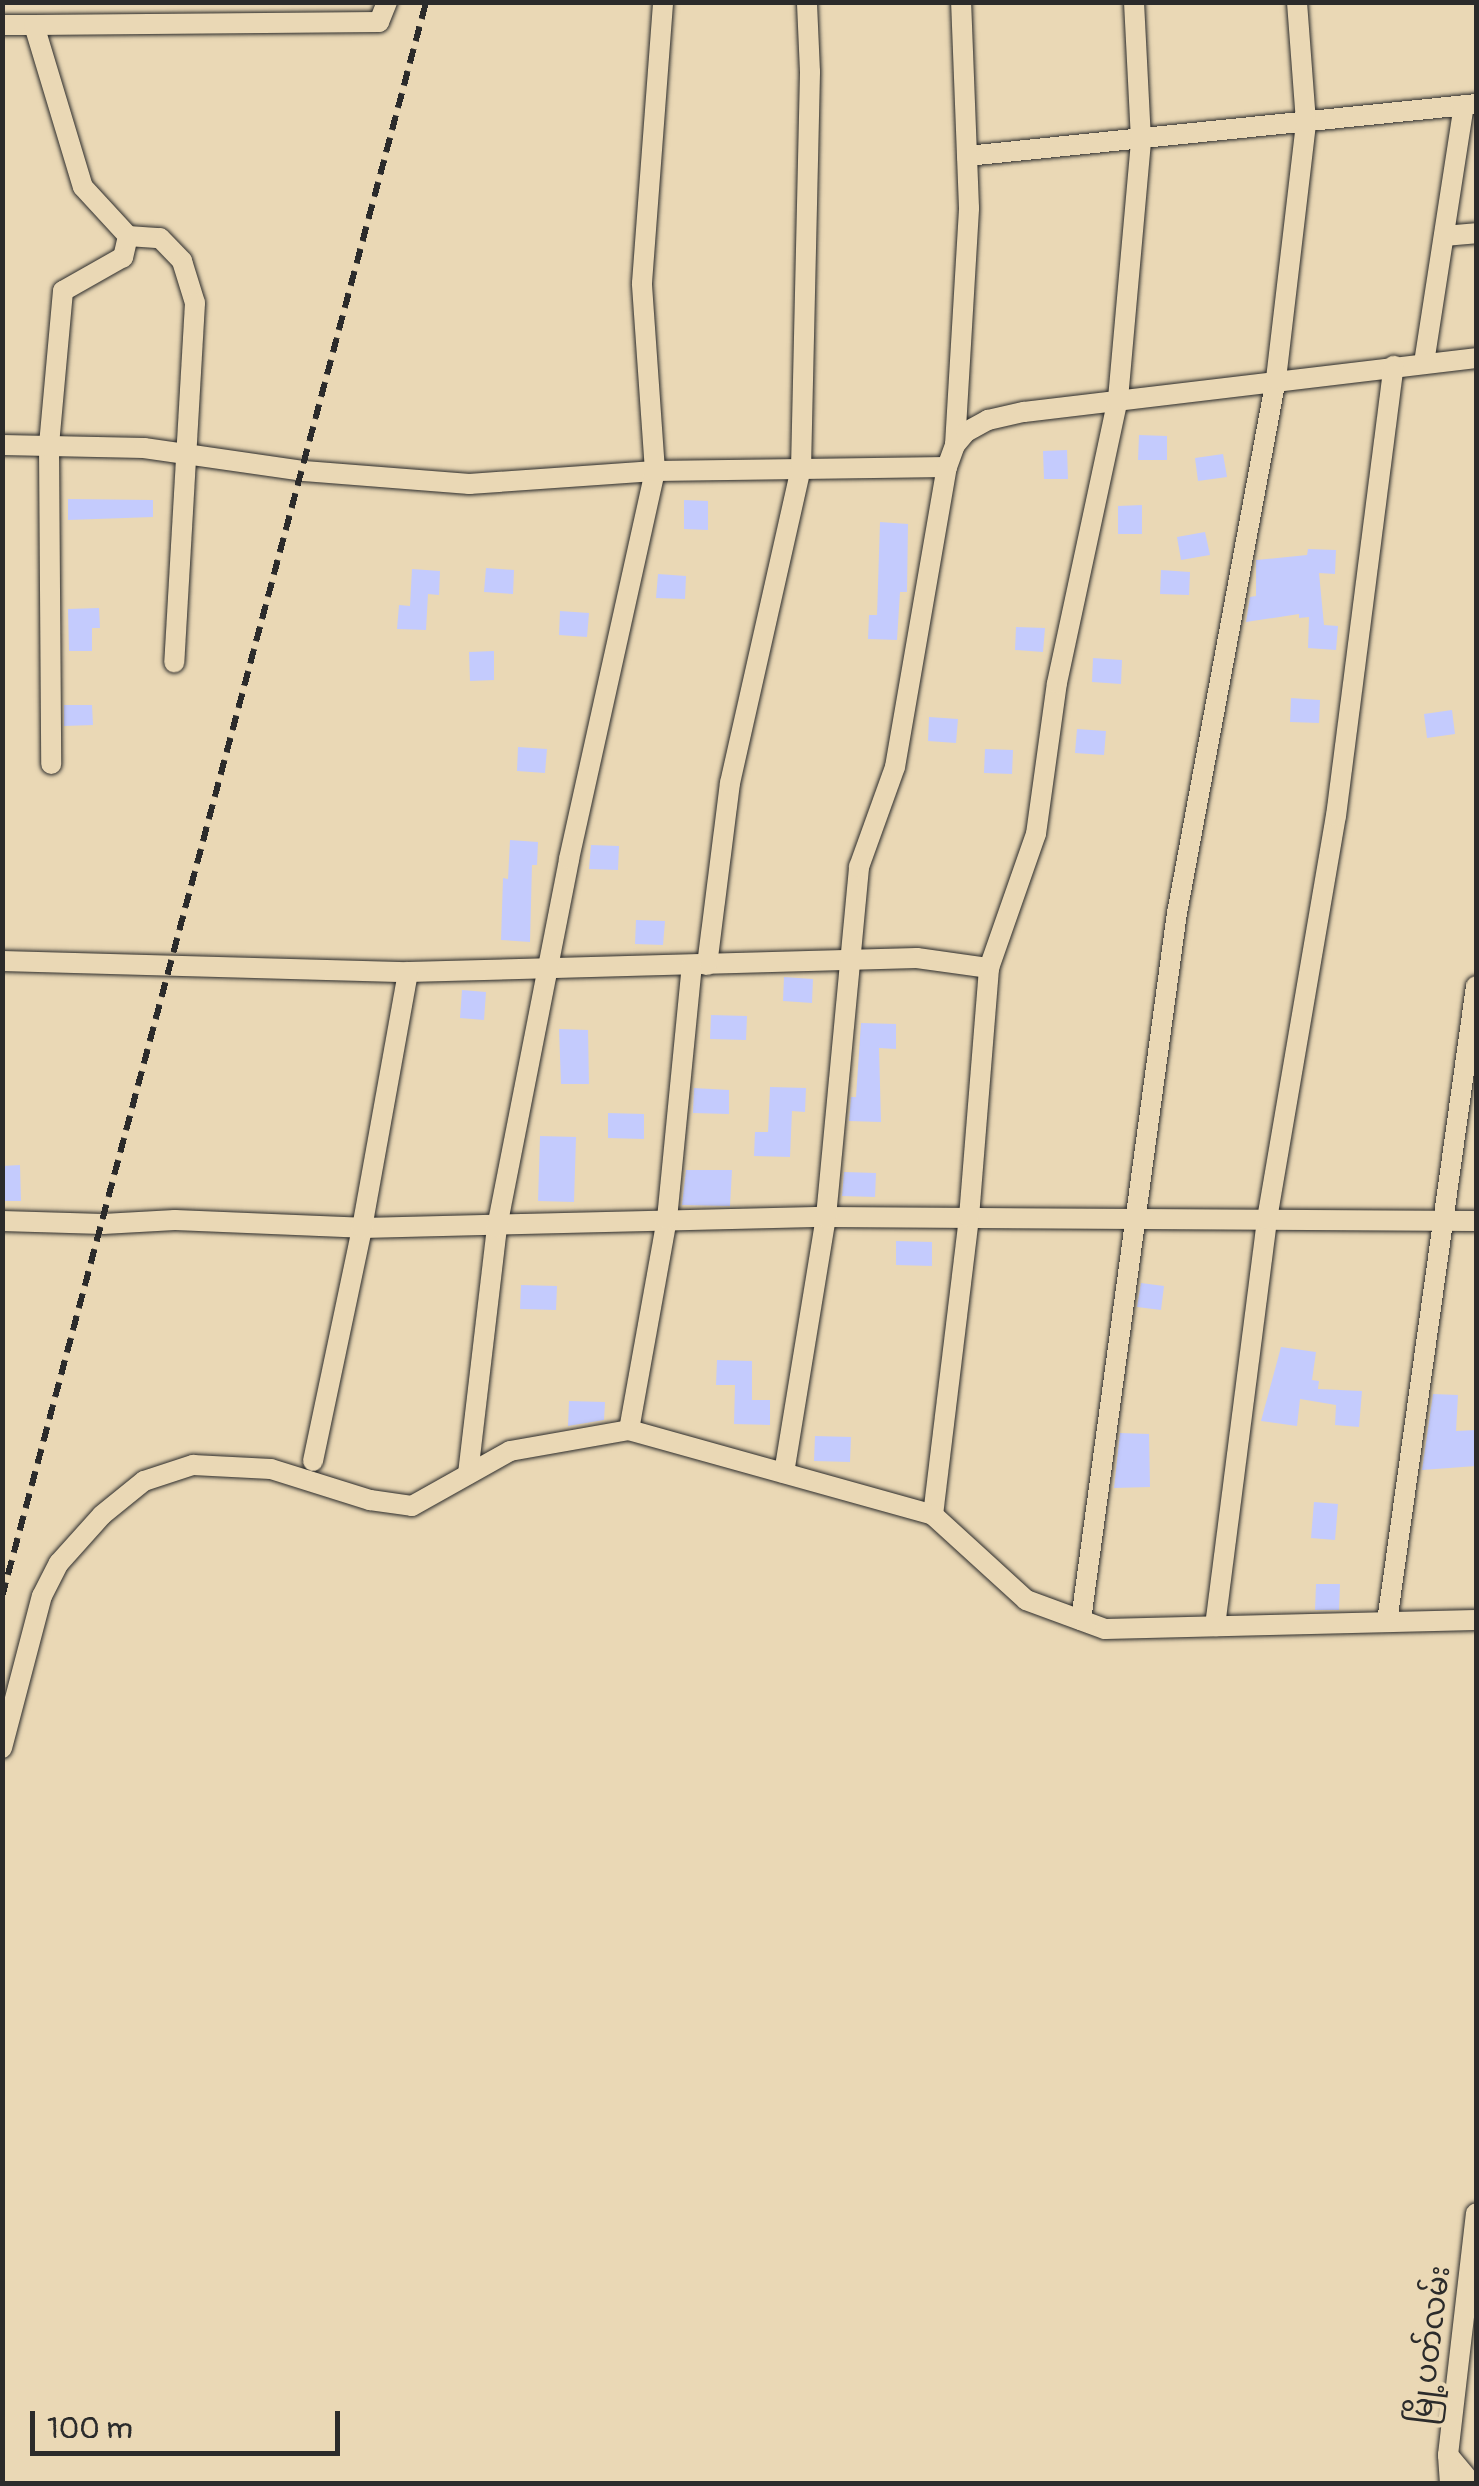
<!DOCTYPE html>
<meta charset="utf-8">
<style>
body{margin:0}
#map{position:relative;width:1479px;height:2486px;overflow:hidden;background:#ead8b5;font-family:Pangolin,"Noto Sans Myanmar",sans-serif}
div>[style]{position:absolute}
.building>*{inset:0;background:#c4cbfd}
.roads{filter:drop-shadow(0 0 2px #2b2b2b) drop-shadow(0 0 2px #2b2b2b)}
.street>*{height:20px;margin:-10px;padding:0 10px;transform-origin:10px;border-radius:10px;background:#ead8b5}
.rail>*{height:6px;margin-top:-3px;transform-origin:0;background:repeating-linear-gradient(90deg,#2b2b2b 0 15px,transparent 0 23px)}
span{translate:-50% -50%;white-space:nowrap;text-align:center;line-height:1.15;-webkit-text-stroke:8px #ead8b5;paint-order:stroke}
.street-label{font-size:30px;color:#2b2b2b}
.frame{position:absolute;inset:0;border:5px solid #2b2b2b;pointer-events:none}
.scale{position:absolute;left:30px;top:2411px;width:310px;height:45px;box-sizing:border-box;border:5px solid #2b2b2b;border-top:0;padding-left:12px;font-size:30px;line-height:35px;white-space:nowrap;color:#2b2b2b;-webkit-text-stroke:8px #ead8b5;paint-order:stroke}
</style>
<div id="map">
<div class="building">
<i style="clip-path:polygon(1139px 435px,1167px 436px,1167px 460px,1138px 460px)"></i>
<i style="clip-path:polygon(1067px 450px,1068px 479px,1044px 479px,1043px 451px)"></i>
<i style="clip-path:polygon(1223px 454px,1227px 477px,1198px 481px,1195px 458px)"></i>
<i style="clip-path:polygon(68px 499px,153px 500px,153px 517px,68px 520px)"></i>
<i style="clip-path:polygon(684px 500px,708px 501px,708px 530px,684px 529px)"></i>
<i style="clip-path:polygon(1142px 505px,1142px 534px,1118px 534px,1118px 506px)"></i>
<i style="clip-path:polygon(880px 522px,908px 524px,907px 592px,900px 592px,897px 640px,868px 639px,869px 615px,877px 615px)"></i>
<i style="clip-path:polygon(1205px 532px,1210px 555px,1181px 560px,1177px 537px)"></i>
<i style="clip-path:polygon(1308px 549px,1336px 550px,1335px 574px,1319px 573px,1324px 625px,1338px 626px,1336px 650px,1308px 648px,1309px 617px,1299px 618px,1299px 614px,1246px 622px,1250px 597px,1256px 596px,1256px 560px,1307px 555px)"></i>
<i style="clip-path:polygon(486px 568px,514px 570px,513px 594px,484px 592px)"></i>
<i style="clip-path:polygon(412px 569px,440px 571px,439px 595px,428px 594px,426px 630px,397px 629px,399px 605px,410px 606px)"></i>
<i style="clip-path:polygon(1161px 570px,1190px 572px,1189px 595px,1160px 594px)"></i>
<i style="clip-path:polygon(658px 574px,686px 576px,685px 599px,656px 598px)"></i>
<i style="clip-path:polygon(99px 608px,100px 628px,92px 628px,92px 651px,69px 651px,68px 609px)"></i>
<i style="clip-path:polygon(560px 611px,589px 613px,587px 637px,559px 635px)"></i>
<i style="clip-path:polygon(1016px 627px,1045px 628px,1043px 652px,1015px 650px)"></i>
<i style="clip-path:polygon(494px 651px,494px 680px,470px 681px,469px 652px)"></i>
<i style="clip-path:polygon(1093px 658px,1122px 660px,1121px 684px,1092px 682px)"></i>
<i style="clip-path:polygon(1291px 698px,1320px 700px,1319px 723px,1290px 722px)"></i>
<i style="clip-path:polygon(64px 705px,92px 705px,93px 725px,64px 726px)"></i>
<i style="clip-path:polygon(1452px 710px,1455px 734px,1427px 738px,1424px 714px)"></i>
<i style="clip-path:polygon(929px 717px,958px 719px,956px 743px,928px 741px)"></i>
<i style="clip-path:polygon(1077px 729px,1106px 731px,1104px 755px,1075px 753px)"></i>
<i style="clip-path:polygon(518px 747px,547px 749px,545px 773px,517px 771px)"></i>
<i style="clip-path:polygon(985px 749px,1013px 750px,1012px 774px,984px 773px)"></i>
<i style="clip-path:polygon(510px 840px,538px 842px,537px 865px,532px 865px,530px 942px,501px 940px,503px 878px,508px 879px)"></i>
<i style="clip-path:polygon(591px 845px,619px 846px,618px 870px,589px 869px)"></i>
<i style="clip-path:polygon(636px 920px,665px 921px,663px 945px,635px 944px)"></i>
<i style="clip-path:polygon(784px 977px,813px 979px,812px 1003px,783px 1001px)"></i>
<i style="clip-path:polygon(462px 990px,486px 992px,484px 1020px,460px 1018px)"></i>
<i style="clip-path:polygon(711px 1015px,747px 1016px,746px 1040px,710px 1039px)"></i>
<i style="clip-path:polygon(861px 1023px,896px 1024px,896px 1049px,879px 1048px,881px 1122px,849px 1121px,851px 1097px,856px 1097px)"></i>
<i style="clip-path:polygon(559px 1029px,588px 1030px,589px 1084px,561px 1084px)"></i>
<i style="clip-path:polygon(770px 1087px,806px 1088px,805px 1112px,792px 1111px,790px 1157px,754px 1156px,755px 1132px,768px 1132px)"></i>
<i style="clip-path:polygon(694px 1088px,729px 1090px,729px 1114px,693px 1113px)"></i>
<i style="clip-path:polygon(608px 1113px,644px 1114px,644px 1139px,608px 1138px)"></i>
<i style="clip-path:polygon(540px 1136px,576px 1137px,574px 1202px,538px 1201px)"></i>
<i style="clip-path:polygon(20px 1165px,21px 1201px,2px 1201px,2px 1166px)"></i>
<i style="clip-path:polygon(686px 1170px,732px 1170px,730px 1206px,682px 1205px)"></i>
<i style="clip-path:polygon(844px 1172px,876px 1173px,875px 1197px,842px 1196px)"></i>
<i style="clip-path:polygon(896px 1241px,932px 1242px,932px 1266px,896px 1265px)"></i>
<i style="clip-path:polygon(1141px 1283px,1164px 1286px,1161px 1310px,1137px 1307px)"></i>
<i style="clip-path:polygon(521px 1285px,557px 1286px,556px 1310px,520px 1309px)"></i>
<i style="clip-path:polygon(1281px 1347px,1316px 1352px,1312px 1380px,1319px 1381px,1318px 1389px,1362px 1391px,1359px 1427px,1335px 1425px,1336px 1405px,1300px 1399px,1297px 1426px,1261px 1421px)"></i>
<i style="clip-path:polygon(717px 1360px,752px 1361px,752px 1400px,770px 1400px,770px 1425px,734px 1424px,735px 1385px,716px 1385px)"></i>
<i style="clip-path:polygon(1433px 1394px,1458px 1395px,1456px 1431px,1476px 1430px,1476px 1466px,1422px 1470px)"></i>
<i style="clip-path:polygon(569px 1401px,605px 1402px,604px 1420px,568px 1426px)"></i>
<i style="clip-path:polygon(1120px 1433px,1149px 1434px,1150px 1487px,1114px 1488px)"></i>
<i style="clip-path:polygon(815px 1436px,851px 1437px,850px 1462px,814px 1461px)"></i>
<i style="clip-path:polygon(1314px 1502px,1338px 1504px,1335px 1540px,1311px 1538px)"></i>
<i style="clip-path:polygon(1316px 1584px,1340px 1584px,1339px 1610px,1315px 1610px)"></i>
</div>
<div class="roads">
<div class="street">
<i style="left:2px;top:25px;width:32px"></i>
<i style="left:34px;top:25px;width:169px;rotate:73.2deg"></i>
<i style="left:83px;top:187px;width:67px;rotate:47.4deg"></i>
<i style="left:128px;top:236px;width:22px;rotate:103deg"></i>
<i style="left:123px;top:257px;width:69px;rotate:150.5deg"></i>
<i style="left:63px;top:291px;width:156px;rotate:95.2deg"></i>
<i style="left:49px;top:446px;width:318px;rotate:89.6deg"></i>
<i style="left:34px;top:25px;width:345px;rotate:-0.5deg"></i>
<i style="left:379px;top:22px;width:22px;rotate:-68deg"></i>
<i style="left:967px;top:156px;width:512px;rotate:-5.83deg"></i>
<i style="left:128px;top:236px;width:32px;rotate:4deg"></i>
<i style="left:160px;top:238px;width:32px;rotate:46deg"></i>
<i style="left:182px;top:261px;width:44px;rotate:72.8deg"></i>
<i style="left:195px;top:303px;width:360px;rotate:93.3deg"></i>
<i style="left:1444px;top:236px;width:32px;rotate:-5deg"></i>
<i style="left:1424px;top:363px;width:261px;rotate:-81.2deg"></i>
<i style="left:2px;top:445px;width:142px;rotate:1.2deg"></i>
<i style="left:144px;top:448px;width:162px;rotate:8.2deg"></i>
<i style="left:304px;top:471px;width:166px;rotate:4.5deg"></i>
<i style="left:469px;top:484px;width:186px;rotate:-4deg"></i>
<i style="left:655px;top:471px;width:292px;rotate:-0.8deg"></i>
<i style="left:955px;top:445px;width:237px;rotate:-86.6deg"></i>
<i style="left:969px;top:208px;width:206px;rotate:-92.2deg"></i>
<i style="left:2px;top:961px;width:406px;rotate:1.6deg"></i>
<i style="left:408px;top:972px;width:509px;rotate:-1.58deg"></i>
<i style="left:917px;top:958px;width:73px;rotate:7.9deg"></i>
<i style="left:707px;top:965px;width:183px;rotate:-82.8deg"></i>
<i style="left:730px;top:783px;width:322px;rotate:-77.3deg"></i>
<i style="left:801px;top:469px;width:397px;rotate:-88.7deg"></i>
<i style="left:810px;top:72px;width:70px;rotate:-92.5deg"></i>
<i style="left:2px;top:1221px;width:101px;rotate:1.7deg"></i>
<i style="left:103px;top:1224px;width:72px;rotate:-3.2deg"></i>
<i style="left:175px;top:1220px;width:187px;rotate:2.4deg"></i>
<i style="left:362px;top:1228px;width:464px;rotate:-1.4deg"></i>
<i style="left:826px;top:1217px;width:650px;rotate:0.35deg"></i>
<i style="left:629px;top:1430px;width:214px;rotate:-79.8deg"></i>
<i style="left:667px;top:1219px;width:254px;rotate:-84.4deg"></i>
<i style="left:313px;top:1461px;width:238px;rotate:-78.1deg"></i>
<i style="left:362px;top:1228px;width:260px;rotate:-79.8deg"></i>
<i style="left:784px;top:1473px;width:259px;rotate:-80.7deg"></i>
<i style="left:826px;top:1217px;width:352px;rotate:-84.6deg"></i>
<i style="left:859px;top:867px;width:106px;rotate:-70.2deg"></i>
<i style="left:895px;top:767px;width:304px;rotate:-80.2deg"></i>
<i style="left:947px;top:467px;width:23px;rotate:-70deg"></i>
<i style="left:955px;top:445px;width:17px;rotate:-50deg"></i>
<i style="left:966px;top:432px;width:25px;rotate:-29deg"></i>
<i style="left:988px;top:420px;width:37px;rotate:-13deg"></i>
<i style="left:1024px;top:412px;width:455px;rotate:-6.8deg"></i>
<i style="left:468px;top:1474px;width:249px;rotate:-83.3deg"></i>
<i style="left:497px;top:1227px;width:375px;rotate:-78.9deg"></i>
<i style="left:569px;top:859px;width:397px;rotate:-77.5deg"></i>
<i style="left:655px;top:471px;width:188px;rotate:-94deg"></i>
<i style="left:642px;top:283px;width:282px;rotate:-85.7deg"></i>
<i style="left:933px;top:1515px;width:300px;rotate:-83.1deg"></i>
<i style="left:969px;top:1217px;width:250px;rotate:-85.4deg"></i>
<i style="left:989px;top:968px;width:142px;rotate:-70.7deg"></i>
<i style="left:1036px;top:834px;width:152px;rotate:-82.1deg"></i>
<i style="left:1057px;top:683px;width:290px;rotate:-77.9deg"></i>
<i style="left:1118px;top:399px;width:260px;rotate:-84.9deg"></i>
<i style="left:1141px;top:140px;width:138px;rotate:-92.9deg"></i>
<i style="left:1081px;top:1620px;width:713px;rotate:-82.27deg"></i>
<i style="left:1177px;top:913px;width:543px;rotate:-79.5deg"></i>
<i style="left:1276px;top:379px;width:259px;rotate:-83.3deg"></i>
<i style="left:1306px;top:122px;width:120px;rotate:-94.3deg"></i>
<i style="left:1387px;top:1622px;width:642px;rotate:-82.03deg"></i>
<i style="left:1215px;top:1626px;width:410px;rotate:-82.7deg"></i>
<i style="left:1267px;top:1219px;width:409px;rotate:-80.3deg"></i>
<i style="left:1336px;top:816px;width:454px;rotate:-82.7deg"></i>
<i style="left:2px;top:1748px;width:157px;rotate:-75.3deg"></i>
<i style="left:42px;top:1596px;width:37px;rotate:-63deg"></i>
<i style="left:59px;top:1563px;width:64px;rotate:-48.1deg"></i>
<i style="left:102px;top:1515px;width:54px;rotate:-39deg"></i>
<i style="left:144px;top:1481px;width:52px;rotate:-18.1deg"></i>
<i style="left:193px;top:1465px;width:78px;rotate:2.9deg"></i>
<i style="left:271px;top:1469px;width:104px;rotate:17.4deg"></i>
<i style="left:370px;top:1500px;width:42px;rotate:8.1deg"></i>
<i style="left:412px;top:1506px;width:112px;rotate:-29.3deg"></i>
<i style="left:510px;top:1451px;width:121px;rotate:-10deg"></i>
<i style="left:629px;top:1430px;width:316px;rotate:15.6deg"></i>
<i style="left:933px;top:1515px;width:126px;rotate:42.4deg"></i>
<i style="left:1026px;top:1600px;width:84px;rotate:20.2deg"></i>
<i style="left:1105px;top:1629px;width:371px;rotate:-1.4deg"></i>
<i style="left:1448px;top:2455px;width:38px;rotate:50deg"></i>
<i style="left:1450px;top:2484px;width:29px;rotate:-94deg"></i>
<i style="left:1448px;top:2455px;width:243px;rotate:-83.4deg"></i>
</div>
</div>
<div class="rail">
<i style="left:2px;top:1597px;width:1650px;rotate:-75.11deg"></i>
</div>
<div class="street-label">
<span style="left:1431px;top:2345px;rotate:-83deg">မြို့ပတ်လမ်း</span>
</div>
<div class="frame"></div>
<div class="scale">100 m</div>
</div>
